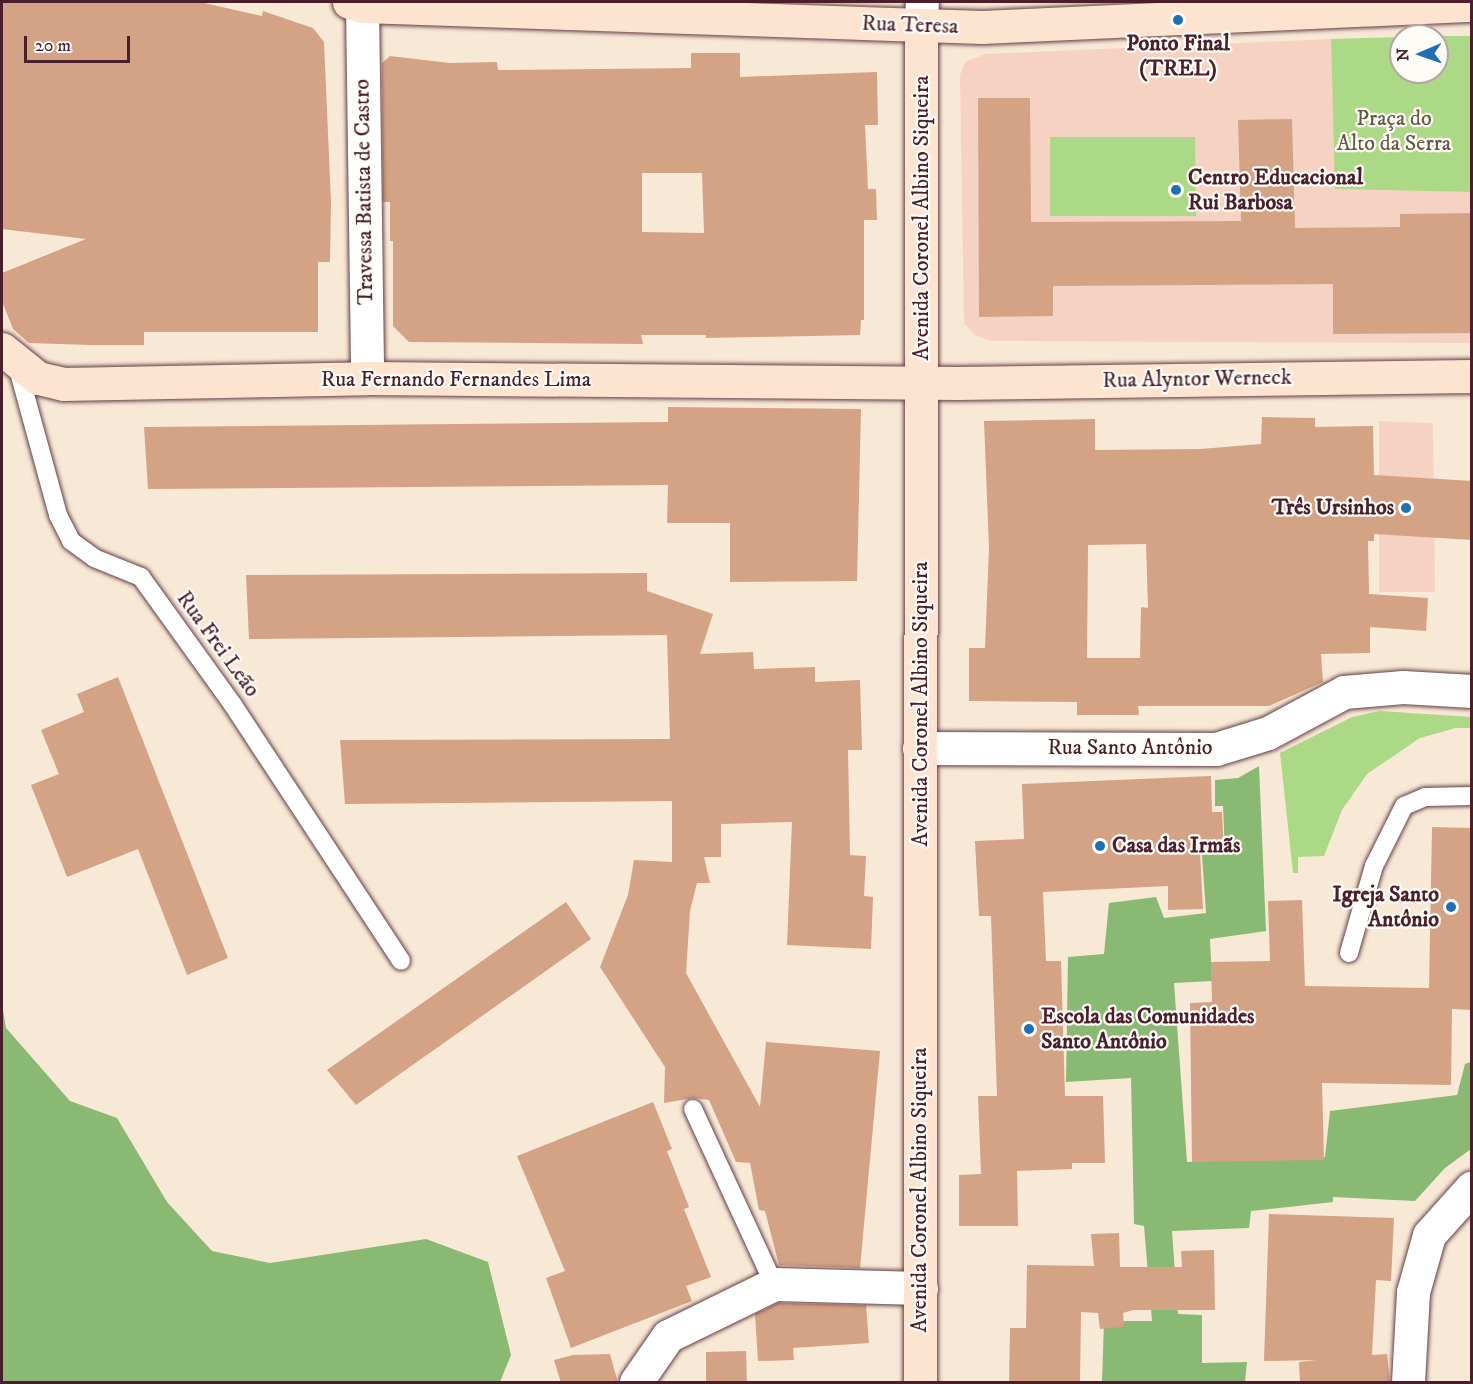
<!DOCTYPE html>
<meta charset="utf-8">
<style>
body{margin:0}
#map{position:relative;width:1473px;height:1384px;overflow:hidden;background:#f8e9d6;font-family:"IM FELL DW Pica",serif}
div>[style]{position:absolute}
.built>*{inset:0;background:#f6d2c3}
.green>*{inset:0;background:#acd985}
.forest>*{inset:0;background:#89b972}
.building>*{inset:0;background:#d4a284}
.roads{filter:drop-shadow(0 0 2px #643d45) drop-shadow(0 0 2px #643d45)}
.service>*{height:18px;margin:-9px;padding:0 9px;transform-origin:9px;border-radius:9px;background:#fff}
.minor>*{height:33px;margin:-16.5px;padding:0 16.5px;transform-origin:16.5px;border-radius:16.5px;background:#fff}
.secondary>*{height:33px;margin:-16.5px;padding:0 16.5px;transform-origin:16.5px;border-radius:16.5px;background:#fde4d0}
.dots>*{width:16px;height:16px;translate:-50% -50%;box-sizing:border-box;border:3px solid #fdfcf7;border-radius:50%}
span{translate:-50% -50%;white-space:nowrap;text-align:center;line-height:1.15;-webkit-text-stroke:4.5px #fdfcf7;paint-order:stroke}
.street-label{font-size:22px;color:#4a1f2b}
.poi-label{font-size:22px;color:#4a1f2b;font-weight:700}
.left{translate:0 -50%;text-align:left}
.right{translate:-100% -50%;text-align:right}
.park-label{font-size:22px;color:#675746}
.frame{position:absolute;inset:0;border:3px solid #4a1f2b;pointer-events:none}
.north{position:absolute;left:1389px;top:24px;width:60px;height:60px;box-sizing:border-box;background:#fdfcf7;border:2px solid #b5a4a5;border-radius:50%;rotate:268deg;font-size:16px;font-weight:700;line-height:24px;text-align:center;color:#4a1f2b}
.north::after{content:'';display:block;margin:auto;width:21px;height:27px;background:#1f6fb2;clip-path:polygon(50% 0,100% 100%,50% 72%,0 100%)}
.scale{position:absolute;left:24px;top:36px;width:106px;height:27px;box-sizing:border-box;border:3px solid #4a1f2b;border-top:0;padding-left:8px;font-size:18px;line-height:21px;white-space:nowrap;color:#4a1f2b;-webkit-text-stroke:4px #fdfcf7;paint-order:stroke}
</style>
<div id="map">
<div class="built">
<i style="clip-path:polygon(1331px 39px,1336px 189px,1471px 192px,1471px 343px,991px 341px,975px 335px,964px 323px,960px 75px,965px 62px,985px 54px)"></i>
<i style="clip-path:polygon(1379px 421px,1433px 423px,1435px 592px,1379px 592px)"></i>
</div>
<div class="green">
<i style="clip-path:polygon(1437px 36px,1471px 36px,1471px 192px,1335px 189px,1331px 39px,1401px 37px,1401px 72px,1437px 72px)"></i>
<i style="clip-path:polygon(1050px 137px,1195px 137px,1196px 216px,1050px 216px)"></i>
<i style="clip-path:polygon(1380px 711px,1471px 717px,1471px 728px,1456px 728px,1420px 738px,1367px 774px,1342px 810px,1324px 856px,1298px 857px,1298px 873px,1293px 873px,1280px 753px,1352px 717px)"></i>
</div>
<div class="forest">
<i style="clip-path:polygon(1259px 766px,1266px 931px,1210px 939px,1212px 981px,1174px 983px,1187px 1162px,1325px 1157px,1330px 1111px,1457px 1095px,1465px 1064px,1471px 1062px,1471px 1149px,1445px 1168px,1415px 1201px,1333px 1197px,1333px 1202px,1251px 1211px,1249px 1228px,1172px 1231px,1178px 1314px,1202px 1315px,1202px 1363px,1247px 1362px,1245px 1382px,1102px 1382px,1104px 1321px,1152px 1321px,1144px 1226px,1134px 1224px,1131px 1078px,1066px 1082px,1068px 957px,1104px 954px,1109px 903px,1156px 897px,1164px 918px,1206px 913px,1202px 855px,1225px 852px,1223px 806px,1215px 806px,1215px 780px,1238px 778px)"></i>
<i style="clip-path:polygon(2px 1004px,6px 1028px,70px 1101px,117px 1118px,167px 1202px,212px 1251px,270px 1263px,426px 1239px,488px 1262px,511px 1355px,500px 1382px,2px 1382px)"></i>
</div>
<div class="building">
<i style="clip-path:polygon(2px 2px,200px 2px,262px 16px,263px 11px,313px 28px,324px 42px,331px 202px,330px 262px,318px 262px,318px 332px,144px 332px,144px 345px,90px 345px,29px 343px,13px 329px,2px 301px,2px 273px,86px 239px,2px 229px)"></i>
<i style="clip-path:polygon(evenodd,691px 53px,740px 53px,740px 77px,877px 72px,878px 125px,865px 125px,868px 189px,876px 189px,877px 220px,864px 220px,864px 320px,861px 320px,860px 335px,706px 338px,706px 335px,641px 335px,643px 344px,409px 342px,393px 326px,393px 241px,390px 241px,390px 202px,383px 202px,382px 63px,390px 56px,450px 63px,497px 62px,498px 70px,691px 68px,691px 53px,642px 173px,702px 173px,704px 233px,642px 232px,642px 173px)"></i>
<i style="clip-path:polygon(978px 98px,1030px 98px,1031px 222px,1241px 221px,1238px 120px,1292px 119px,1295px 228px,1400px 227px,1400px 214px,1472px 213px,1472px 333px,1333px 334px,1333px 284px,1053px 286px,1053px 316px,979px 317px)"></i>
<i style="clip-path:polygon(668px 407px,861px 409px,857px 581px,730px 582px,730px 523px,667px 523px,668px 485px,148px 489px,144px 427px,668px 422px)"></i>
<i style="clip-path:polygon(evenodd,1262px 417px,1315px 418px,1315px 427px,1373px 426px,1374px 475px,1472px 481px,1472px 540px,1374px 534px,1374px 541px,1368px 541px,1369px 594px,1428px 598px,1426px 631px,1370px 627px,1370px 653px,1321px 654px,1323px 682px,1269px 706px,1138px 706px,1139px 715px,1077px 715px,1077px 702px,969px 701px,969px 648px,985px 648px,989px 548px,984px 421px,1095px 419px,1095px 450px,1200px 449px,1261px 444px,1262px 417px,1146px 544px,1148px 608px,1141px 607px,1140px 658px,1087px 658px,1088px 545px,1146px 544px)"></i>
<i style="clip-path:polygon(647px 573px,647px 591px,713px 614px,700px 654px,753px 652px,754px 669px,815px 667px,815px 682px,860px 680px,862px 750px,848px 750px,850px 855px,866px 856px,864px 896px,873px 897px,871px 949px,787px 945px,792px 822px,721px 824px,721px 857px,704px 857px,710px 883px,697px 883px,690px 911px,686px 973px,760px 1107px,766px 1042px,880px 1051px,860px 1268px,779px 1265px,765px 1211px,759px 1210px,750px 1163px,736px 1162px,709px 1100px,693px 1098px,664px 1103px,665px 1067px,600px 967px,628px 895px,634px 860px,672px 862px,672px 801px,345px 804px,340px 740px,670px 739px,667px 635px,249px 639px,246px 575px)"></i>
<i style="clip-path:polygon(118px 677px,228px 958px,187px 975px,138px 849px,67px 877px,31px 785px,59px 774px,41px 730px,84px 712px,77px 694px)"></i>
<i style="clip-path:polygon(1211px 776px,1212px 812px,1222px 812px,1224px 851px,1200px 852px,1203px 909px,1168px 910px,1168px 886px,1043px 892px,1046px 961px,1061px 961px,1065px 1096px,1103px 1096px,1105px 1163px,1072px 1163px,1072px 1169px,1017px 1171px,1018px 1226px,959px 1226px,959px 1175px,981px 1174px,978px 1096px,997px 1096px,991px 916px,979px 916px,975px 841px,1024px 839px,1022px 784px)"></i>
<i style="clip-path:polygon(1432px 827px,1472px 828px,1472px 1010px,1452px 1009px,1451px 1085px,1322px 1083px,1324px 1160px,1192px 1162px,1190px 1003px,1212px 1002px,1211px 962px,1270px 961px,1268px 901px,1302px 900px,1305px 986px,1429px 988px)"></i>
<i style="clip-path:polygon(566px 902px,591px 939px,356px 1105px,327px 1070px)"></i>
<i style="clip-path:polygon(653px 1102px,672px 1149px,667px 1151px,689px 1207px,684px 1209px,711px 1277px,686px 1286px,692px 1301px,571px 1348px,546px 1278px,565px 1271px,517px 1156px)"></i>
<i style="clip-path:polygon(1269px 1214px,1394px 1218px,1391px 1281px,1376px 1280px,1372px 1355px,1387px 1354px,1390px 1383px,1300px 1383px,1299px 1362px,1316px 1360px,1264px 1361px)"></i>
<i style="clip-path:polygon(1119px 1233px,1120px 1267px,1182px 1267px,1181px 1251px,1214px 1250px,1215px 1310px,1133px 1310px,1123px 1313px,1124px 1327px,1100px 1329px,1098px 1313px,1081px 1312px,1080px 1383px,1009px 1383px,1010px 1328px,1026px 1328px,1027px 1265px,1094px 1266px,1091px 1234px)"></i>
<i style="clip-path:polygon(778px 1303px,866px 1305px,869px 1343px,793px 1348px,794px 1360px,758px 1361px,755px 1314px)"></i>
<i style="clip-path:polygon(746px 1351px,747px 1383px,706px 1383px,706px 1352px)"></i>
<i style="clip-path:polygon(610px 1354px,618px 1383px,561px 1383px,554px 1360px,573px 1355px)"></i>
</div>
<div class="roads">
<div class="service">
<i style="left:17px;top:365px;width:156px;rotate:74.7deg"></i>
<i style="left:58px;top:515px;width:29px;rotate:63deg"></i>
<i style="left:71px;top:541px;width:29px;rotate:36deg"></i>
<i style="left:94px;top:558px;width:51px;rotate:22deg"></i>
<i style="left:141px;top:577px;width:158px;rotate:54.3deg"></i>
<i style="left:233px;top:705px;width:306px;rotate:56.7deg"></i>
<i style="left:1349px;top:953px;width:91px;rotate:-74deg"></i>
<i style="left:1374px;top:866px;width:67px;rotate:-63.4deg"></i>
<i style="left:1404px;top:806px;width:23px;rotate:-23deg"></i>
<i style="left:1425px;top:797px;width:47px;rotate:-1.2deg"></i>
<i style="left:693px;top:1109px;width:193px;rotate:65.2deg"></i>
</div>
<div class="minor">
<i style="left:362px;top:6px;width:372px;rotate:89.2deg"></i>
<i style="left:921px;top:26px;width:24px;rotate:-88deg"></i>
<i style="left:919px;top:748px;width:297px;rotate:0.2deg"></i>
<i style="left:1216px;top:749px;width:54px;rotate:-17.1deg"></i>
<i style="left:1268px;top:733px;width:86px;rotate:-28.3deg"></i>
<i style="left:1344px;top:692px;width:59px;rotate:-4.8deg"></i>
<i style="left:1403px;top:687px;width:69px;rotate:3.3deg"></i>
<i style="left:636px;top:1382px;width:56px;rotate:-55.2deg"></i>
<i style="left:668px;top:1336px;width:118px;rotate:-26.1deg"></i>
<i style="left:774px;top:1284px;width:147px;rotate:1.6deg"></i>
<i style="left:1408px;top:1382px;width:90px;rotate:-86.8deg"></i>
<i style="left:1413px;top:1292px;width:59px;rotate:-74.3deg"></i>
<i style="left:1429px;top:1235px;width:64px;rotate:-48.1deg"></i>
</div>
<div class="secondary">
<i style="left:349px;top:2px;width:14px;rotate:17deg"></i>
<i style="left:362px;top:6px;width:620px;rotate:1.94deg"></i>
<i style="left:982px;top:27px;width:490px;rotate:-2.6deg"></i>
<i style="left:2px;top:349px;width:46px;rotate:38.9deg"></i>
<i style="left:38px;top:378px;width:26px;rotate:13deg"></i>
<i style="left:63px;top:384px;width:304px;rotate:-1.1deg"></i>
<i style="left:367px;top:378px;width:590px;rotate:0.49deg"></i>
<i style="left:957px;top:383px;width:515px;rotate:-0.78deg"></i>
<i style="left:920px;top:1382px;width:1356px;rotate:-89.96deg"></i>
</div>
</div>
<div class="dots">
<i style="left:1178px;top:20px;background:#1f6fb2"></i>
<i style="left:1176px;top:190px;background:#1f6fb2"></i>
<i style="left:1406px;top:508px;background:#1f6fb2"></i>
<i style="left:1100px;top:846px;background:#1f6fb2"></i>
<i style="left:1451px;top:907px;background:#1f6fb2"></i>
<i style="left:1029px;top:1029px;background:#1f6fb2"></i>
</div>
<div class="street-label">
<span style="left:910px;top:25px;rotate:2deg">Rua Teresa</span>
<span style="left:364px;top:192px;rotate:-91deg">Travessa Batista de Castro</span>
<span style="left:922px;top:218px;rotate:-90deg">Avenida Coronel Albino Siqueira</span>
<span style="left:1197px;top:379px;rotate:-1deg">Rua Alyntor Werneck</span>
<span style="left:456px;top:380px">Rua Fernando Fernandes Lima</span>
<span style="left:218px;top:644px;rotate:54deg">Rua Frei Leão</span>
<span style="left:921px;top:704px;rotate:-90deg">Avenida Coronel Albino Siqueira</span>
<span style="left:1130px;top:748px">Rua Santo Antônio</span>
<span style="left:920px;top:1190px;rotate:-90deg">Avenida Coronel Albino Siqueira</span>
</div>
<div class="poi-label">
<span style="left:1178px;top:56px">Ponto Final<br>(TREL)</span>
<span class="left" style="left:1188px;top:190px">Centro Educacional<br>Rui Barbosa</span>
<span class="right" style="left:1394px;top:508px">Três Ursinhos</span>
<span class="left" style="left:1112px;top:846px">Casa das Irmãs</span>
<span class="right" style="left:1439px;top:907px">Igreja Santo<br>Antônio</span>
<span class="left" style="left:1041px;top:1029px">Escola das Comunidades<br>Santo Antônio</span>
</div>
<div class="park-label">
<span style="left:1394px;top:131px">Praça do<br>Alto da Serra</span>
</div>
<div class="frame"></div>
<div class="north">N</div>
<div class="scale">20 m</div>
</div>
